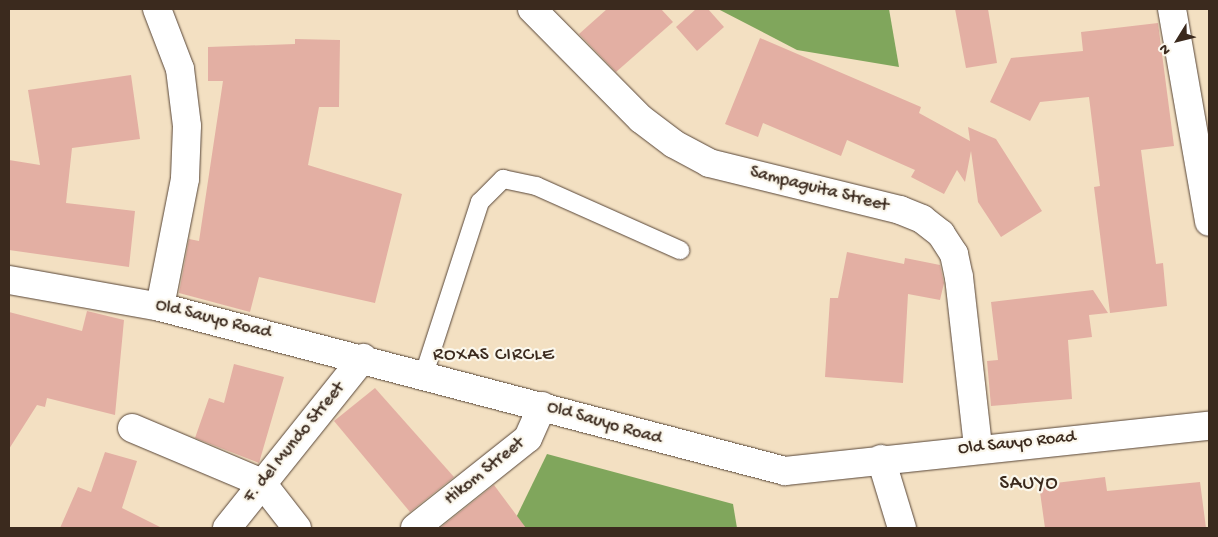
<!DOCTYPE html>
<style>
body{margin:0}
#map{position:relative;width:1218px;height:537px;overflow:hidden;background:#f3e0c2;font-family:"Gochi Hand",sans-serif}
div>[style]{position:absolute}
.forest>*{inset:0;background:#80a65c}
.building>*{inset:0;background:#e3afa3}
.roads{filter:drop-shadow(0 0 1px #574537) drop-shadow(0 0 1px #574537)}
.lane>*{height:18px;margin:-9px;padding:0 9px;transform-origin:9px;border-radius:9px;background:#fff}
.street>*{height:28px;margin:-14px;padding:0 14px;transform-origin:14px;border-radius:14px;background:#fff}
.secondary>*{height:28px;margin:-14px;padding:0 14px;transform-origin:14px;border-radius:14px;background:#fff}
span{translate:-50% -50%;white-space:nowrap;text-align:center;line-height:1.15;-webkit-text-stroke:4.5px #fbf7ec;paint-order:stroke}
.street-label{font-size:18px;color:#3b2a1e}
.neighbourhood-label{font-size:19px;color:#3b2a1e;letter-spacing:1px}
.quarter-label{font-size:20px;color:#3b2a1e;letter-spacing:1px}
.frame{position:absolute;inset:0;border:10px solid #3b2a1e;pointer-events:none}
.north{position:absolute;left:1153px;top:15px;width:50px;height:50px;-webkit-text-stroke:4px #fbf7ec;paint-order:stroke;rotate:234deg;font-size:14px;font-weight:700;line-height:20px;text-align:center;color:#3b2a1e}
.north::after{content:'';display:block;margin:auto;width:18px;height:22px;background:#3b2a1e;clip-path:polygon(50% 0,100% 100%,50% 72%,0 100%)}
</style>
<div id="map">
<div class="forest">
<i style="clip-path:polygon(718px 9px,889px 9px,899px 67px,797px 50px)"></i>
<i style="clip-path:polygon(547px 454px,733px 504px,737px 528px,511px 528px)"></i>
</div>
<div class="building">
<i style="clip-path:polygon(607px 9px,661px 9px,673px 22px,616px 72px,579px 34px)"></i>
<i style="clip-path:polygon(696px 9px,708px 9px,724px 27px,697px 51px,676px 27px)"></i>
<i style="clip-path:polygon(955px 9px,988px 9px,997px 63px,966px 68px)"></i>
<i style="clip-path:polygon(1158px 23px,1174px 146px,1141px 150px,1156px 264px,1163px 263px,1167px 306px,1110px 313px,1094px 187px,1100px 186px,1089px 97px,1040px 102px,1030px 121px,990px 102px,1011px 58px,1083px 51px,1081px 32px)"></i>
<i style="clip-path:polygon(760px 38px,921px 107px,919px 113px,970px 141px,968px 127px,996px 139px,1042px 211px,1001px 237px,978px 202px,971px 151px,965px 182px,957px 170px,944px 194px,911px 177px,915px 170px,847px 140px,841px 156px,763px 123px,758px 137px,725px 124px)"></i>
<i style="clip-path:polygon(295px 39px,340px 40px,339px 107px,319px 107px,308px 165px,402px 194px,375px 303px,259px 277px,250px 312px,179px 293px,189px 239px,199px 241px,223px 81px,208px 81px,208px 47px,295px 44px)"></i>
<i style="clip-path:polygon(131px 75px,140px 139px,72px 148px,66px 203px,135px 211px,129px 267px,9px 250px,9px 160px,40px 165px,28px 90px)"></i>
<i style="clip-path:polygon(847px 252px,904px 264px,905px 258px,940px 265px,944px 283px,940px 300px,908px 294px,903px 383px,825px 377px,830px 298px,838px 298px)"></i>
<i style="clip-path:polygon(1093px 290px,1108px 313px,1089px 315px,1092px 337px,1068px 340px,1072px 399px,991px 406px,987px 361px,998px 360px,991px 302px)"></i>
<i style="clip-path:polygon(87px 311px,124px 320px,115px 415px,47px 398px,45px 407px,37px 405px,9px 449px,9px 312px,82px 331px)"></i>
<i style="clip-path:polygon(234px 364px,284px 377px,259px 463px,195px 438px,209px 398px,224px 403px)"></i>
<i style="clip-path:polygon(375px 388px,454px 477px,410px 512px,334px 421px)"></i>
<i style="clip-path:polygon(105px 452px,137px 461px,122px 508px,162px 528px,60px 528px,78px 487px,91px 492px)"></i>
<i style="clip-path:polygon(1105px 477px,1107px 491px,1200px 482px,1206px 528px,1045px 528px,1039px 485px)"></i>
<i style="clip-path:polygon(494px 485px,526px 528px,440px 528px)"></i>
</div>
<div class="roads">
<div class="lane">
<i style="left:424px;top:374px;width:181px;rotate:-72deg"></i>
<i style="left:480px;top:202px;width:33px;rotate:-45deg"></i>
<i style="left:503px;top:179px;width:34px;rotate:12deg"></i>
<i style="left:536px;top:186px;width:158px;rotate:24deg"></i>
</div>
<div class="street">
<i style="left:157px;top:9px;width:64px;rotate:69deg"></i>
<i style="left:180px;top:69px;width:57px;rotate:83deg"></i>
<i style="left:187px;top:126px;width:53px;rotate:92.2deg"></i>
<i style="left:185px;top:179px;width:130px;rotate:101.1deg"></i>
<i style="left:532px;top:9px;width:155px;rotate:45.3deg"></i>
<i style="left:641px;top:119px;width:41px;rotate:37.1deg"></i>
<i style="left:674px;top:144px;width:40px;rotate:28deg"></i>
<i style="left:709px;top:163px;width:197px;rotate:13.8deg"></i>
<i style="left:900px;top:210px;width:24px;rotate:22deg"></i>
<i style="left:922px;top:219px;width:24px;rotate:38deg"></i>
<i style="left:941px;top:234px;width:24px;rotate:57deg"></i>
<i style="left:954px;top:254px;width:24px;rotate:78deg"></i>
<i style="left:959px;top:277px;width:171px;rotate:83.6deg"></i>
<i style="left:1172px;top:9px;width:216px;rotate:80.1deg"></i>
<i style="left:132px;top:428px;width:141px;rotate:22.9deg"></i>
<i style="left:262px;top:483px;width:57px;rotate:52.1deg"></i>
<i style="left:881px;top:459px;width:72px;rotate:73.1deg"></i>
<i style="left:227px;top:528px;width:218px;rotate:-51.3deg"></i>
<i style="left:415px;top:528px;width:144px;rotate:-38.5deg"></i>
<i style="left:528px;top:438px;width:35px;rotate:-66deg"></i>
</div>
<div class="secondary">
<i style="left:9px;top:280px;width:153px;rotate:10.1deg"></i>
<i style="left:160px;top:307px;width:646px;rotate:14.7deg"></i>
<i style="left:785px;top:471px;width:426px;rotate:-6.1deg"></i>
</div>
</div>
<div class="street-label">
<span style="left:819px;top:190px;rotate:14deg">Sampaguita Street</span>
<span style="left:213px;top:320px;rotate:14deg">Old Sauyo Road</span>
<span style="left:604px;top:424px;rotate:16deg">Old Sauyo Road</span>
<span style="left:295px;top:443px;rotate:-51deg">F. del Mundo Street</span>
<span style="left:1017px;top:444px;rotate:-6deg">Old Sauyo Road</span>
<span style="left:485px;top:472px;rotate:-39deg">Hikom Street</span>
</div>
<div class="neighbourhood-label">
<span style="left:494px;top:356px">ROXAS CIRCLE</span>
</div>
<div class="quarter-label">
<span style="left:1029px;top:484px">SAUYO</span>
</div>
<div class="frame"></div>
<div class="north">N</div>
</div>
